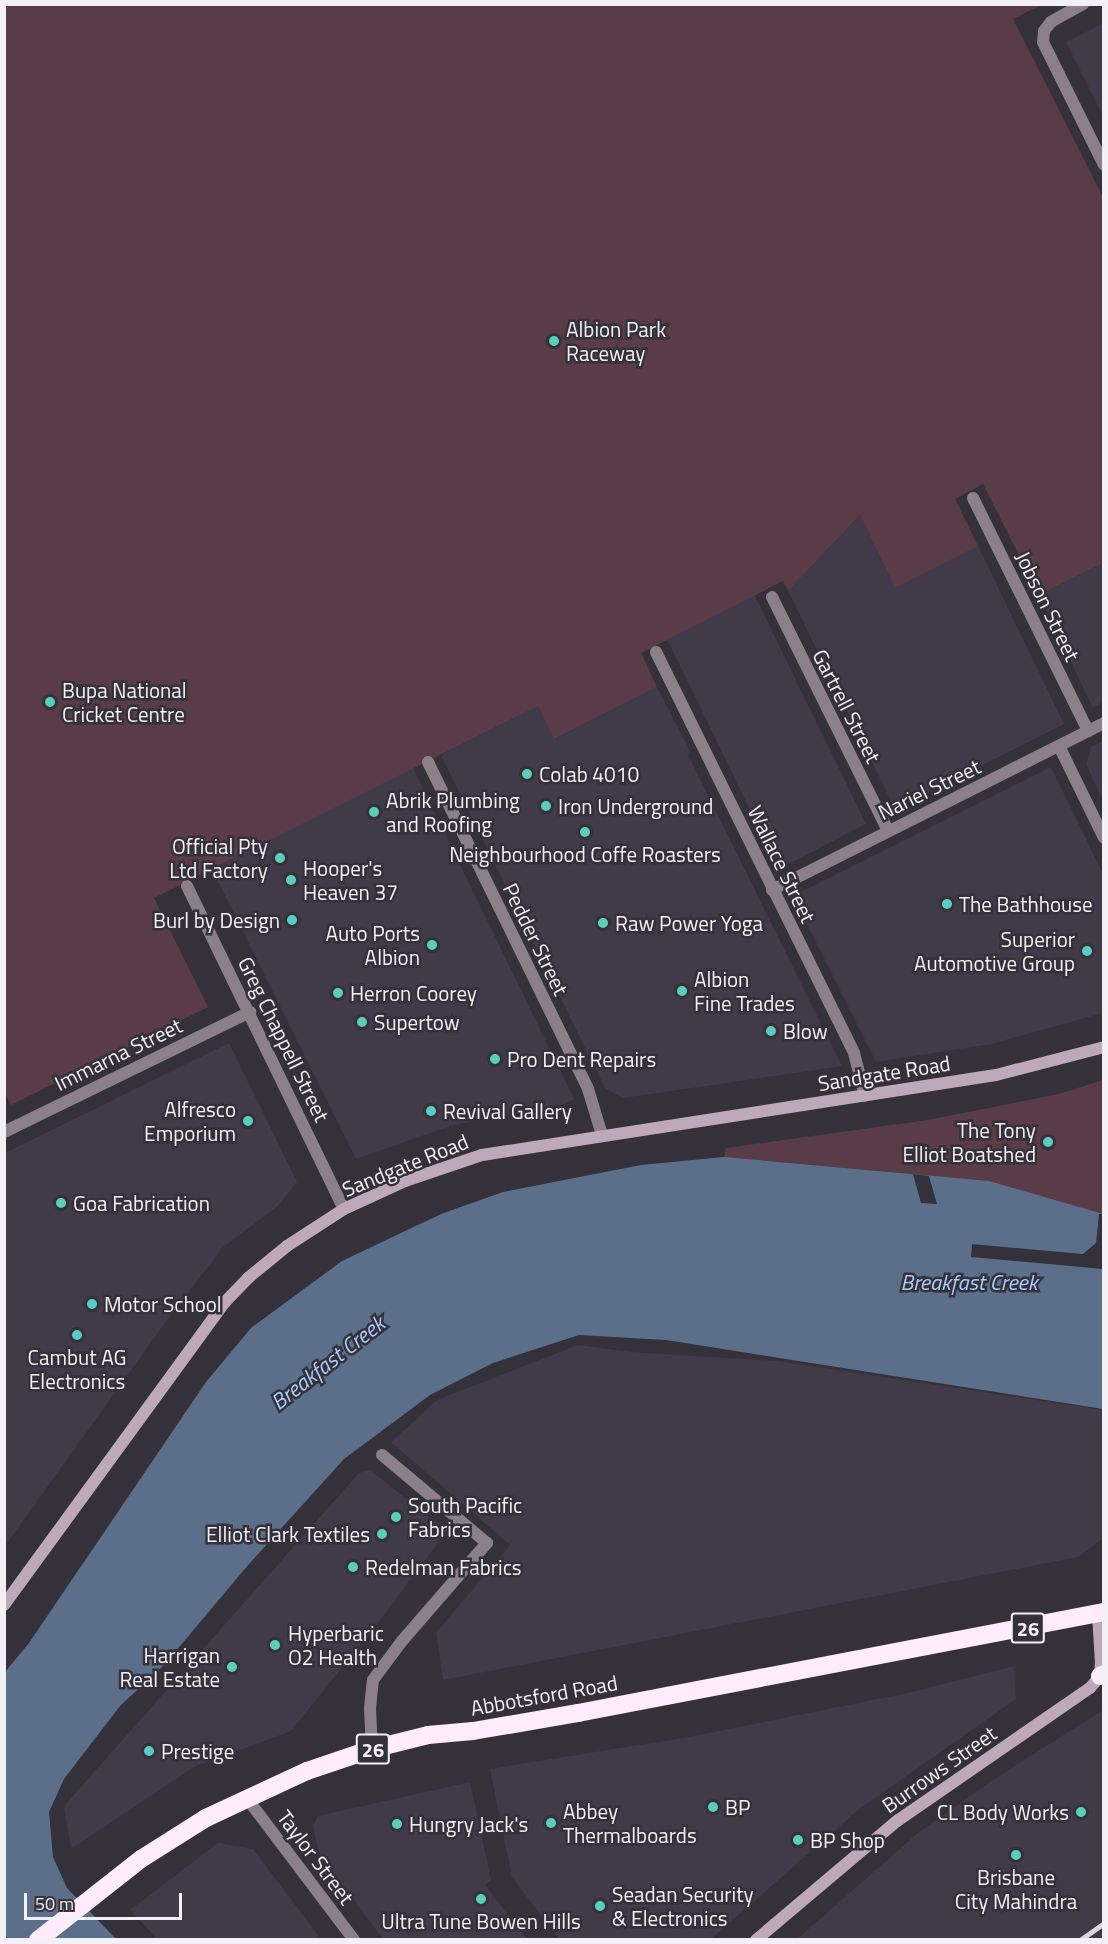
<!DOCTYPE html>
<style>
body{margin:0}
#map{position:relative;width:1108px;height:1944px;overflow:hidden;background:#35313a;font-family:"Titillium Web",sans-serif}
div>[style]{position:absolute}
.built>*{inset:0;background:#413a49}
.green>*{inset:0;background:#593c47}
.water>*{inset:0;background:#5b6f8a}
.pier>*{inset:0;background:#35313a}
.street>*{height:12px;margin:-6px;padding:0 6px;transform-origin:6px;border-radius:6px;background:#8b7f89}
.secondary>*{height:12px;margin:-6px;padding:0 6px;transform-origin:6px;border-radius:6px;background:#bda9ba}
.highway>*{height:18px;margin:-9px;padding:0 9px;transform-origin:9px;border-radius:9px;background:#feecfc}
.rail>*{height:4.5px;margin:-2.25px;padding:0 2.25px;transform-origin:2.25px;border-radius:2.25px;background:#dbd9df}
.dots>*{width:16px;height:16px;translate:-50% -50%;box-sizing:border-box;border:3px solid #35313a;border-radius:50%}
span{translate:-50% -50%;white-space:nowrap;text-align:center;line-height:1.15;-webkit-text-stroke:5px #35313a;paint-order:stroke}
.shield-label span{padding:2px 4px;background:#35313a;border:2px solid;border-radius:4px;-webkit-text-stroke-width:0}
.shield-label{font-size:20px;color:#f3f1f7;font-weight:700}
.poi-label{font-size:21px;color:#f3f1f7}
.left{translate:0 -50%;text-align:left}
.right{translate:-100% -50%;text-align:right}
.street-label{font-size:21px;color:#f3f1f7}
.water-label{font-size:22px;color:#a9ccfd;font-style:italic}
.frame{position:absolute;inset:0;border:6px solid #f3f1f7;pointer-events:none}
.scale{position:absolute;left:24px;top:1893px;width:158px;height:27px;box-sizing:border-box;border:3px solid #f3f1f7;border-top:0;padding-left:8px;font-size:18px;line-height:21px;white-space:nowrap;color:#f3f1f7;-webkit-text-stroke:4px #35313a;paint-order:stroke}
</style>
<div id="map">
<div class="built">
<i style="clip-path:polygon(1103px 23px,1103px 116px,1066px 42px)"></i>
<i style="clip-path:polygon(860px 515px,895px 588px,978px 546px,1064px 724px,895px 809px,788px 591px)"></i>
<i style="clip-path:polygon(1103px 563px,1103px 702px,1093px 708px,1039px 595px)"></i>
<i style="clip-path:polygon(754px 594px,866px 824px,779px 869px,667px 639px)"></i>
<i style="clip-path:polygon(657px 687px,689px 749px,691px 754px,688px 755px,842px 1066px,623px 1098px,605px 1088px,441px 755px,538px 706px,555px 739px)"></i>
<i style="clip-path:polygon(1103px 741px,1103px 801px,1086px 764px,1091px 747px)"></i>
<i style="clip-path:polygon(1051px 767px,1103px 874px,1103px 1013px,991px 1044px,876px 1062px,793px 896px)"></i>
<i style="clip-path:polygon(413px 768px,574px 1099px,555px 1109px,534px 1110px,453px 1125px,356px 1159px,212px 869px)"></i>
<i style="clip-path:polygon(229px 1043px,297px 1182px,278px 1206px,223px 1247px,159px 1331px,5px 1546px,5px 1153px)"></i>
<i style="clip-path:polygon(578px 1345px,631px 1352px,778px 1361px,1103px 1410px,1103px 1538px,1078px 1557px,443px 1680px,436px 1633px,510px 1545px,391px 1442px,437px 1400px)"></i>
<i style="clip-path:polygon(370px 1470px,447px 1531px,377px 1624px,291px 1731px,194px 1767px,71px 1849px,64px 1806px,359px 1473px)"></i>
<i style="clip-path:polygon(1014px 1666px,1016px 1699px,858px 1810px,711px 1939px,559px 1939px,512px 1877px,490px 1769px,689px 1737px,908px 1693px)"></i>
<i style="clip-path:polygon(1103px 1710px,1103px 1939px,797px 1939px,918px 1833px,993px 1780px)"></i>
<i style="clip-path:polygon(470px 1782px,491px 1880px,485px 1885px,527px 1939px,383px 1939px,319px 1854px,313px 1826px,318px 1816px)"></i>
<i style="clip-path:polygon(218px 1843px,253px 1849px,321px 1939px,157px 1939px,130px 1910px)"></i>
</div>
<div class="green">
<i style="clip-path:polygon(5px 5px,1041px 5px,1013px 19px,1103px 197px,1103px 563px,1039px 595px,983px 484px,955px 499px,978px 546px,895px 588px,860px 515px,788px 591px,783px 581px,641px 653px,657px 687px,554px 739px,538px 706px,154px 898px,208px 1007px,11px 1105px,5px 1093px)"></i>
<i style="clip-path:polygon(1103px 1080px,1103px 1214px,913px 1174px,724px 1157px,726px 1148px,928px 1120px,1059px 1094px)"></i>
</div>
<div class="water">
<i style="clip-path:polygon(724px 1157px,989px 1181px,1103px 1214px,1103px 1409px,666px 1340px,579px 1335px,493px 1363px,430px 1395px,344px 1459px,249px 1564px,164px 1665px,120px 1706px,64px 1779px,49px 1812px,53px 1857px,67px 1888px,116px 1939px,5px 1940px,5px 1672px,29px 1643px,206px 1382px,251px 1328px,342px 1261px,441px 1214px,503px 1192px,641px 1165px)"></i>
</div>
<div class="pier">
<i style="clip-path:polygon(913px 1174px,929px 1176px,937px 1204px,921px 1203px)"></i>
<i style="clip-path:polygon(1099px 1214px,1103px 1214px,1103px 1269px,971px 1257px,972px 1244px,1083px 1254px,1096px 1243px)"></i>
</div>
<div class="street">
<i style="left:1083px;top:4px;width:37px;rotate:151deg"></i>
<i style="left:1051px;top:22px;width:11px;rotate:128deg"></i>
<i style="left:1044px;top:31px;width:11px;rotate:95deg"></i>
<i style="left:1043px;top:42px;width:137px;rotate:63.6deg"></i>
<i style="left:973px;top:498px;width:260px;rotate:63.7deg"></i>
<i style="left:772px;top:597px;width:261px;rotate:63.6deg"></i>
<i style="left:656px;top:652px;width:447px;rotate:63.7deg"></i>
<i style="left:854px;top:1053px;width:44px;rotate:75.7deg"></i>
<i style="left:1059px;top:746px;width:102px;rotate:63.9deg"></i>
<i style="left:428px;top:762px;width:364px;rotate:63.9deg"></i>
<i style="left:588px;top:1089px;width:48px;rotate:73.1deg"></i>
<i style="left:187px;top:886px;width:359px;rotate:64.1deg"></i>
<i style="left:772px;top:890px;width:372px;rotate:-26.7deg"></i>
<i style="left:4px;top:1132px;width:274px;rotate:-26deg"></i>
<i style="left:372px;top:1749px;width:41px;rotate:-92.8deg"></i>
<i style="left:370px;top:1708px;width:28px;rotate:-84deg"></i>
<i style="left:373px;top:1680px;width:49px;rotate:-53.4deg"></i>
<i style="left:402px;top:1641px;width:130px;rotate:-49.1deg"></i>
<i style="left:487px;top:1543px;width:137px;rotate:-140deg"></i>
<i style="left:246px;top:1797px;width:179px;rotate:52.9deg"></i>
</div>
<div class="secondary">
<i style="left:4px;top:1605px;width:374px;rotate:-53.9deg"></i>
<i style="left:224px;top:1303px;width:35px;rotate:-46deg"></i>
<i style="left:248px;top:1278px;width:50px;rotate:-39.4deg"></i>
<i style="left:287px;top:1246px;width:68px;rotate:-33deg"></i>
<i style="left:344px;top:1209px;width:67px;rotate:-24.7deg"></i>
<i style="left:405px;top:1181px;width:81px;rotate:-18.7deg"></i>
<i style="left:482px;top:1155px;width:520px;rotate:-8.85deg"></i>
<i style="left:996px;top:1075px;width:112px;rotate:-14.5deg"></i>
<i style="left:756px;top:1940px;width:185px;rotate:-40.2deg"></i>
<i style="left:897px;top:1821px;width:234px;rotate:-34.6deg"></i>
<i style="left:1090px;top:1688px;width:16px;rotate:-50deg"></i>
<i style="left:1100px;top:1676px;width:13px;rotate:-86deg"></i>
<i style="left:1101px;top:1663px;width:50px;rotate:-93.4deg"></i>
</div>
<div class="highway">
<i style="left:1100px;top:1676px;width:4px;rotate:-27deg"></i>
<i style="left:38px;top:1940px;width:131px;rotate:-38.2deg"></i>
<i style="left:141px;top:1859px;width:77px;rotate:-32.2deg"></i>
<i style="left:206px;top:1818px;width:111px;rotate:-25deg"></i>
<i style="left:307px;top:1771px;width:69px;rotate:-18.7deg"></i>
<i style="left:372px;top:1749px;width:58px;rotate:-14deg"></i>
<i style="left:428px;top:1735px;width:45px;rotate:-5.1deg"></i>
<i style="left:473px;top:1731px;width:107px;rotate:-9.7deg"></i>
<i style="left:578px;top:1713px;width:536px;rotate:-10.87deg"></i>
</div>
<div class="rail">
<i style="left:1080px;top:1940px;width:29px;rotate:-35deg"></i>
</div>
<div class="dots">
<i style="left:554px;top:341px;background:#5acebd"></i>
<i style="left:50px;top:702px;background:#5acebd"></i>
<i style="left:527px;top:774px;background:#5acebd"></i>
<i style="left:546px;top:806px;background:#5acebd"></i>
<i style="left:374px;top:812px;background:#5acebd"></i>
<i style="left:585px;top:832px;background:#5acebd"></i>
<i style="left:280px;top:858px;background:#5acebd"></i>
<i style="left:291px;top:880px;background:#5acebd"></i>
<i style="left:947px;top:904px;background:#5acebd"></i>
<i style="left:292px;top:920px;background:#5acebd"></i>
<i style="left:603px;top:923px;background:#5acebd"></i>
<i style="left:432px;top:945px;background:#5acebd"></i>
<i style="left:1087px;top:951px;background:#5acebd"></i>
<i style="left:682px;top:991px;background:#5acebd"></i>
<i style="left:338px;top:993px;background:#5acebd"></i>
<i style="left:362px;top:1022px;background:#5acebd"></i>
<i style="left:771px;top:1031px;background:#5acebd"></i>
<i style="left:495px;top:1059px;background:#5acebd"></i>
<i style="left:431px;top:1111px;background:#5acebd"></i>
<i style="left:248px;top:1121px;background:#5acebd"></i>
<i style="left:1048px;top:1142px;background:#5acebd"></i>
<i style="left:61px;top:1203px;background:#5acebd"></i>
<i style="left:92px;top:1304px;background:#5acebd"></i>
<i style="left:77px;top:1335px;background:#5acebd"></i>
<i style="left:396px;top:1517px;background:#5acebd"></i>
<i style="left:382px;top:1534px;background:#5acebd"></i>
<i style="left:353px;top:1567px;background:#5acebd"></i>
<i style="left:275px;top:1645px;background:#5acebd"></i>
<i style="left:232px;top:1667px;background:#5acebd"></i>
<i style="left:149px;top:1751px;background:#5acebd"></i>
<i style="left:713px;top:1807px;background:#5acebd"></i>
<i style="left:1081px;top:1812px;background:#5acebd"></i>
<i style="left:551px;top:1823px;background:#5acebd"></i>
<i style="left:397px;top:1824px;background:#5acebd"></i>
<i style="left:798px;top:1840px;background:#5acebd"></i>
<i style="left:1016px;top:1855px;background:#5acebd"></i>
<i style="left:481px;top:1899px;background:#5acebd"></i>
<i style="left:600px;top:1906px;background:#5acebd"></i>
</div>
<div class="shield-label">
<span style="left:1028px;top:1628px">26</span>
<span style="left:373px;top:1749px">26</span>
</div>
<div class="poi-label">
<span class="left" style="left:566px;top:341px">Albion Park<br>Raceway</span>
<span class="left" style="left:62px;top:702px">Bupa National<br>Cricket Centre</span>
<span class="left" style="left:539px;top:774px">Colab 4010</span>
<span class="left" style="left:386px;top:812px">Abrik Plumbing<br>and Roofing</span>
<span class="left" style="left:558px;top:806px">Iron Underground</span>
<span class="right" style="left:268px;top:858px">Official Pty<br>Ltd Factory</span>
<span style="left:585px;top:854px">Neighbourhood Coffe Roasters</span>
<span class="left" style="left:303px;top:880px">Hooper's<br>Heaven 37</span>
<span class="left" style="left:959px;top:904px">The Bathhouse</span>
<span class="right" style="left:280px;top:920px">Burl by Design</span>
<span class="left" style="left:615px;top:923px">Raw Power Yoga</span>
<span class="right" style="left:420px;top:945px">Auto Ports<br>Albion</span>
<span class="right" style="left:1075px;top:951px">Superior<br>Automotive Group</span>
<span class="left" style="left:694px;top:991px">Albion<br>Fine Trades</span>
<span class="left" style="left:350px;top:993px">Herron Coorey</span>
<span class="left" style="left:374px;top:1022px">Supertow</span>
<span class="left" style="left:783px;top:1031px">Blow</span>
<span class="left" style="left:507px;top:1059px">Pro Dent Repairs</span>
<span class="right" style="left:236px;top:1121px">Alfresco<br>Emporium</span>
<span class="left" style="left:443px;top:1111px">Revival Gallery</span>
<span class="right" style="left:1036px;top:1142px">The Tony<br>Elliot Boatshed</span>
<span class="left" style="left:73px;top:1203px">Goa Fabrication</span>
<span class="left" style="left:104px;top:1304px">Motor School</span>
<span style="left:77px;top:1369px">Cambut AG<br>Electronics</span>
<span class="left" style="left:408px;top:1517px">South Pacific<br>Fabrics</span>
<span class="right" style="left:370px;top:1534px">Elliot Clark Textiles</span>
<span class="left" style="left:365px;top:1567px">Redelman Fabrics</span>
<span class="left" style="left:288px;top:1645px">Hyperbaric<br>O2 Health</span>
<span class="right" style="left:220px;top:1667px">Harrigan<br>Real Estate</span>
<span class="left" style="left:161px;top:1751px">Prestige</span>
<span class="left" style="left:725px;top:1807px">BP</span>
<span class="left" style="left:563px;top:1823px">Abbey<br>Thermalboards</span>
<span class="right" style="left:1069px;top:1812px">CL Body Works</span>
<span class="left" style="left:409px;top:1824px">Hungry Jack's</span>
<span class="left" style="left:810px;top:1840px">BP Shop</span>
<span style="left:1016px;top:1889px">Brisbane<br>City Mahindra</span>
<span class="left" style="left:612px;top:1906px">Seadan Security<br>&amp; Electronics</span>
<span style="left:481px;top:1921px">Ultra Tune Bowen Hills</span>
</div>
<div class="street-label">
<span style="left:1048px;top:606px;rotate:64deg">Jobson Street</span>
<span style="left:847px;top:706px;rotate:63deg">Gartrell Street</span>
<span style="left:929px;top:789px;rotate:-26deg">Nariel Street</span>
<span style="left:782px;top:864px;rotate:64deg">Wallace Street</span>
<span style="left:536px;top:939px;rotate:64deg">Pedder Street</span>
<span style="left:284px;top:1039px;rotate:64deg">Greg Chappell Street</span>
<span style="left:118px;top:1054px;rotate:-26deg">Immarna Street</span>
<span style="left:884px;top:1073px;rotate:-9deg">Sandgate Road</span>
<span style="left:405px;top:1165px;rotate:-22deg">Sandgate Road</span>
<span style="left:544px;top:1695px;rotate:-10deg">Abbotsford Road</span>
<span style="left:939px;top:1769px;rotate:-35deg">Burrows Street</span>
<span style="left:316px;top:1857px;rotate:53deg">Taylor Street</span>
</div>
<div class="water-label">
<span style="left:969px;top:1283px">Breakfast Creek</span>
<span style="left:328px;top:1363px;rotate:-38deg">Breakfast Creek</span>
</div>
<div class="frame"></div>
<div class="scale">50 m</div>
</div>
